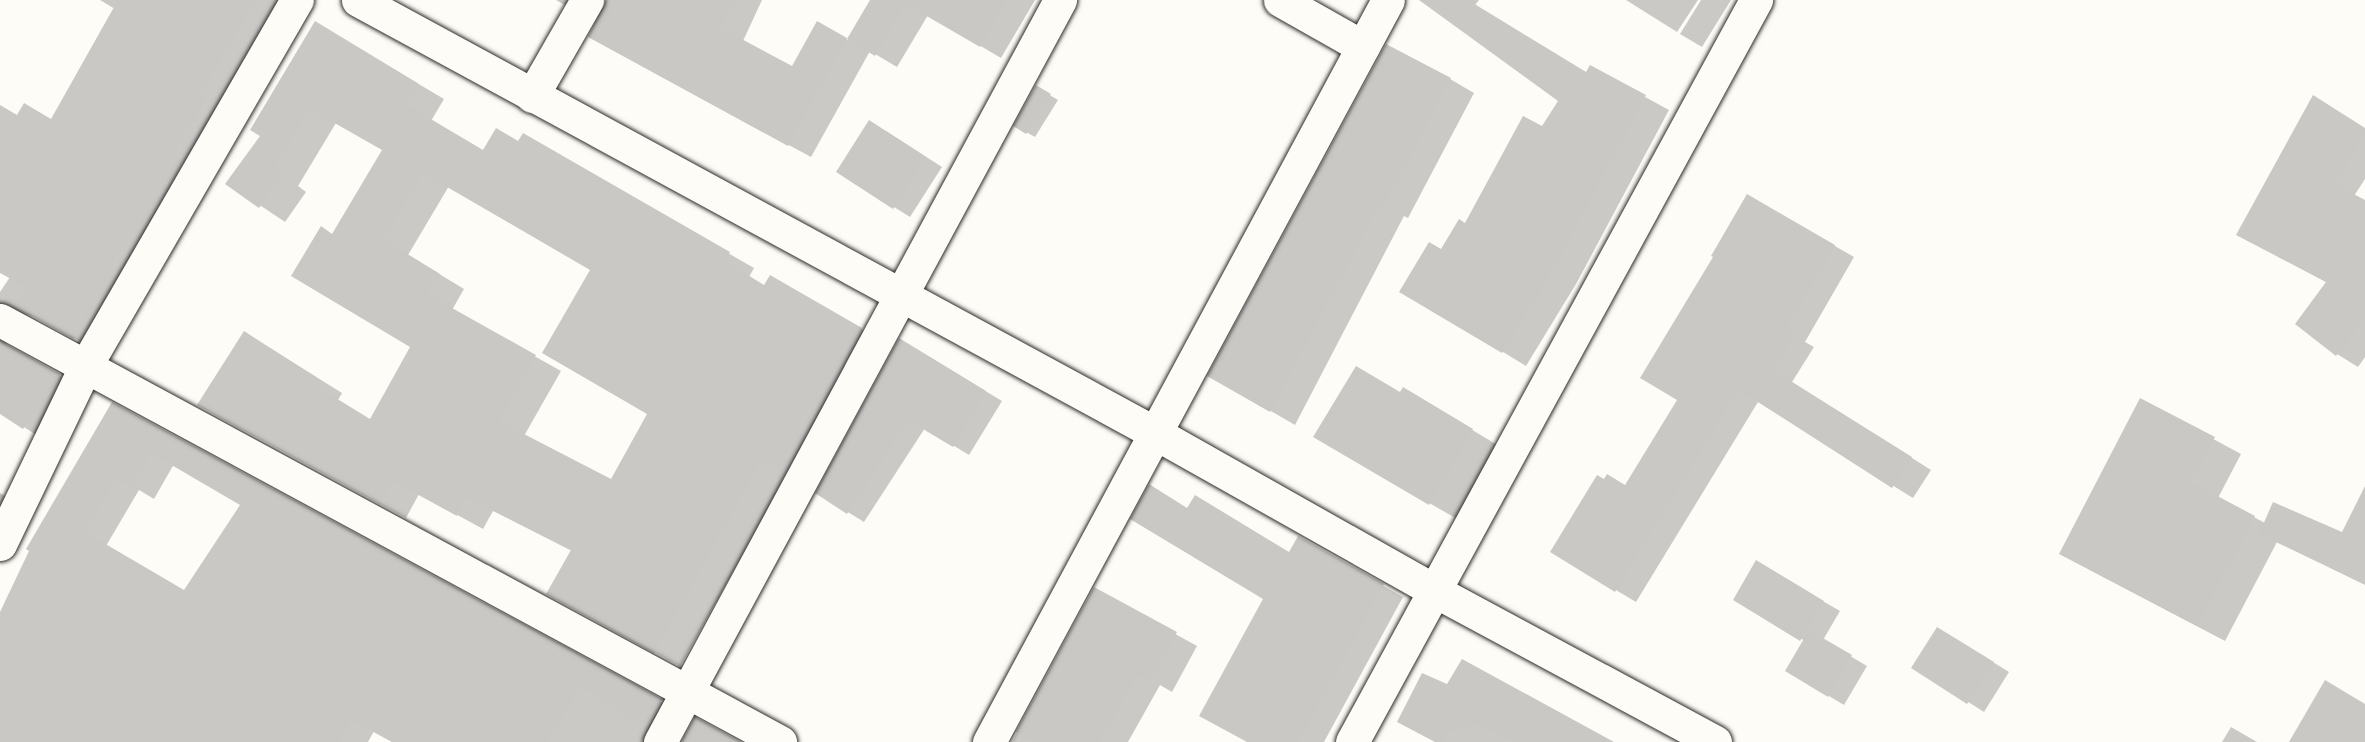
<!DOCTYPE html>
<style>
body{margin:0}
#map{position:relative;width:2365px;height:742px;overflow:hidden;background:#fdfcf7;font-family:Caveat,sans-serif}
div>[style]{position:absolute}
.shadow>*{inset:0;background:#0003}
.building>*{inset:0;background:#c9c8c4}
.roads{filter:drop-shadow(0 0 2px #2b2b2b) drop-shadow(0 0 2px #2b2b2b)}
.minor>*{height:33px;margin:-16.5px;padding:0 16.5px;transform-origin:16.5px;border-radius:16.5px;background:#fdfcf7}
.secondary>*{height:33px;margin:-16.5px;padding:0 16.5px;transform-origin:16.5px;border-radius:16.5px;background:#fdfcf7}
span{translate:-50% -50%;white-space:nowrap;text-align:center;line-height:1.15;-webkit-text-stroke:5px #fdfcf7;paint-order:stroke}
</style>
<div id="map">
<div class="shadow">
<i style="clip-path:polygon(100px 0,279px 0,100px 352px,36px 317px,0 308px,0 292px,10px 277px,0 271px,0 107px,18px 117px,57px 124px,115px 9px)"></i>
<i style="clip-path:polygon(556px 0,598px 0,586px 17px)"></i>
<i style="clip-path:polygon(607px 0,762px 0,743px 41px,793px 68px,817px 23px,848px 40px,871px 0,1035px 0,1001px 58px,928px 15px,897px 67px,870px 51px,811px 157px,612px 49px)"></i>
<i style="clip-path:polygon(1422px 0,1479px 0,1475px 5px,1587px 73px,1590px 67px,1669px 110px,1576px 284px,1526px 366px,1503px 352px,1441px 251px,1466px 225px,1543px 128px,1560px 100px)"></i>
<i style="clip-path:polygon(1626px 0,1698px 0,1677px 32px)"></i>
<i style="clip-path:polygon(1701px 0,1731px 0,1702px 47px,1680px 34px)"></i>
<i style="clip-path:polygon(evenodd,341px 38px,444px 99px,431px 121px,484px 152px,519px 143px,523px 135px,754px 268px,749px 277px,765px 287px,771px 277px,887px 344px,788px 474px,680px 666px,573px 608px,572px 551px,493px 511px,483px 529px,419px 494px,406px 518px,224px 419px,270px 348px,342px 393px,338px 400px,371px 421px,412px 347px,333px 235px,384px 150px,336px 123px,298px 186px,306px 192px,285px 222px,227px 183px,341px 38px,449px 186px,592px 269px,649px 413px,611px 481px,524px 436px,561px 371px,452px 310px,464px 289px,408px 255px,449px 186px)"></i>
<i style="clip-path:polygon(1450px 79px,1474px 93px,1408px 218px,1404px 216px,1295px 425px,1209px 375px)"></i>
<i style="clip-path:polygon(1036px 87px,1058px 100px,1035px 137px,1015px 126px)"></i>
<i style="clip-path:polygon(2365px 129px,2365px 179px,2354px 196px,2365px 202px,2365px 357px,2358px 367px,2337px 354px,2328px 283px,2259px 246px)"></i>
<i style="clip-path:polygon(886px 131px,942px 167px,910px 217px,838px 172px)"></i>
<i style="clip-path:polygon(1748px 196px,1854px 257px,1805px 342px,1814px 347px,1792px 382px,1931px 470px,1913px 498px,1758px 402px,1636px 602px,1552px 552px,1626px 486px,1679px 400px,1715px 257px)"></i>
<i style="clip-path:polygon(0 328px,5px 330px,6px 344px,12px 349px,82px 388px,46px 441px,0 412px)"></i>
<i style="clip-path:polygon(916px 349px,1002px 401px,969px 455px,925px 428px,864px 522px,817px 493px)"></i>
<i style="clip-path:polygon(1404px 389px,1499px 446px,1457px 519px,1315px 437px,1401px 394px)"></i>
<i style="clip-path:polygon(2141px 400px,2241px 454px,2218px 498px,2265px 523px,2343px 534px,2365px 541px,2365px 585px,2277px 542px,2225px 641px,2088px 569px)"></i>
<i style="clip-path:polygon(evenodd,113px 404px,683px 714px,670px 742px,394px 742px,374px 731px,368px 742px,0 742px,0 615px,113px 404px,174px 464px,242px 504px,185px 592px,106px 546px,139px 490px,154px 499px,174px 464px)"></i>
<i style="clip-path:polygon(0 493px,21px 505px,0 542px)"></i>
<i style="clip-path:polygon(1298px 538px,1403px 597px,1324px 742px,1249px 742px,1265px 599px)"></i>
<i style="clip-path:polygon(1757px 563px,1840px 611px,1823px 640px,1867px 666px,1844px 705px,1787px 671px,1805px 641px,1735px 600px)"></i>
<i style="clip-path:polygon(1094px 589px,1197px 646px,1172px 692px,1160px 685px,1128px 742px,1012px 742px)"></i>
<i style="clip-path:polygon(1954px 638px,2009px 672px,1984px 712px,1913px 667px)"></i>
<i style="clip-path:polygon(1448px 686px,1611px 742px,1436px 742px)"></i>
<i style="clip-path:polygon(2231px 727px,2257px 742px,2222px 742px)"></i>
</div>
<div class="building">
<i style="clip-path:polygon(118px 0,257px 0,199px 95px,206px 99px,177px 148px,177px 163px,154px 205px,109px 268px,112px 271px,74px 339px,14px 306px,26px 287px,0 273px,0 105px,17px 115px,24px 103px,51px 119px)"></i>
<i style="clip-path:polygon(606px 0,736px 0,721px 28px,792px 66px,817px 21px,847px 38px,788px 146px,588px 37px)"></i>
<i style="clip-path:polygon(870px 0,1007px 0,980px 47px,906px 4px,875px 56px,847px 39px)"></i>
<i style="clip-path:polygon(1419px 0,1468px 0,1586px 72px,1590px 65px,1646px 95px,1553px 270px,1502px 353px,1399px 292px,1429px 242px,1441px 249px,1459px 219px,1465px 223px,1523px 116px,1542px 126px,1558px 101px)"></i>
<i style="clip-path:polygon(evenodd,315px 21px,419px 84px,407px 105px,483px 150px,496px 128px,518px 141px,523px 133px,730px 252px,725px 261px,764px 285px,770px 275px,862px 328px,784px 473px,762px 459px,654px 653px,546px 594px,571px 550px,467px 497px,457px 516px,393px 481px,380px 504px,197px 405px,244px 331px,317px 378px,313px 384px,370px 419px,410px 347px,291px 276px,321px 226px,332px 234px,382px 150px,310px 109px,273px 171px,282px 176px,259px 208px,225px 184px,260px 136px,250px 130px,315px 21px,423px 173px,590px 270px,542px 353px,647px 414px,611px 479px,499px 421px,536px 355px,427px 294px,440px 274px,383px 239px,423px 173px)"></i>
<i style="clip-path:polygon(1386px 44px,1451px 78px,1384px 206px,1380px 204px,1270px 412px,1207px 376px)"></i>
<i style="clip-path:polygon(1036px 85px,1051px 94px,1026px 134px,1013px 126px)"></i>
<i style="clip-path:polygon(2313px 95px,2365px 128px,2365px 134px,2334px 184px,2365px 200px,2365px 318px,2336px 356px,2295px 324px,2326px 282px,2236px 235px)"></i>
<i style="clip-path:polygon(869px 120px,926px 157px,893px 209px,836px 172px)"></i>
<i style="clip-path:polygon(1747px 194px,1835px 245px,1786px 329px,1795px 334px,1773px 370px,1912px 457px,1892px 488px,1755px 400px,1737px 392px,1615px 592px,1550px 552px,1597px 475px,1604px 479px,1607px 474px,1625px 485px,1677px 400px,1640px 378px,1713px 257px,1711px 256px)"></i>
<i style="clip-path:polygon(899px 338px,986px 391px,953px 447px,908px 420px,847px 514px,815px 493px)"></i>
<i style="clip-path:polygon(0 341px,60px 374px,23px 429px,0 414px)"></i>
<i style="clip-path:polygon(1356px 366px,1400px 392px,1403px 387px,1473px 429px,1429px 505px,1313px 437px)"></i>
<i style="clip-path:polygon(2140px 398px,2215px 437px,2191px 482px,2255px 516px,2197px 626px,2059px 554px)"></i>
<i style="clip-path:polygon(evenodd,112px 402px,662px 699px,646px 728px,581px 687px,547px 742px,392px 742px,351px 720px,339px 742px,0 742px,0 612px,29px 551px,26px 549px,112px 402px,151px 453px,240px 505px,184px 590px,85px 532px,116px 479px,131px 487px,151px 453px)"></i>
<i style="clip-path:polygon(1149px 484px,1187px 508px,1195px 495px,1289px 552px,1298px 536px,1384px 584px,1298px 742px,1247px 742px,1199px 716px,1263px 599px,1130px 519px)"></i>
<i style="clip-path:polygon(2365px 486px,2365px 584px,2259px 534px,2273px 502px,2342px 532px)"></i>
<i style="clip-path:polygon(1756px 560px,1824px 601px,1800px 641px,1733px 600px)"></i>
<i style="clip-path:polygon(1094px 587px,1177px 632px,1150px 681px,1138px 674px,1100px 742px,1033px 742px,1016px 732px)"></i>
<i style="clip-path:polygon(1937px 627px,1994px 662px,1967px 704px,1911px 668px)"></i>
<i style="clip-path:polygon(1809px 630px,1852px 655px,1828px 697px,1785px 671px)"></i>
<i style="clip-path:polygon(1462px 659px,1614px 742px,1514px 742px,1480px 724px,1450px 731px,1443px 742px,1435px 742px,1397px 722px,1422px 673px,1447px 684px)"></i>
<i style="clip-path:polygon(2325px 680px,2365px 704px,2365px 742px,2289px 742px)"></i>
<i style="clip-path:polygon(695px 717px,741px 742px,681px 742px)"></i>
</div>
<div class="roads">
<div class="minor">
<i style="left:1280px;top:0;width:95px;rotate:29.5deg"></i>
<i style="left:532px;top:96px;width:111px;rotate:-60.2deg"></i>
<i style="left:0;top:320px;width:887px;rotate:28.41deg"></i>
<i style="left:660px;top:742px;width:843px;rotate:-61.67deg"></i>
<i style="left:989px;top:742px;width:842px;rotate:-61.73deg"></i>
<i style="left:1352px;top:742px;width:845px;rotate:-61.43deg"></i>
</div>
<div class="secondary">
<i style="left:358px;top:0;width:907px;rotate:28.51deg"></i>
<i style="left:1155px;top:433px;width:322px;rotate:29.4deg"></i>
<i style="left:1435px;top:591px;width:318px;rotate:28.3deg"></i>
<i style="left:0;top:544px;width:199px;rotate:-64.3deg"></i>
<i style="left:86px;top:365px;width:422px;rotate:-60deg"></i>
</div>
</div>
</div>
